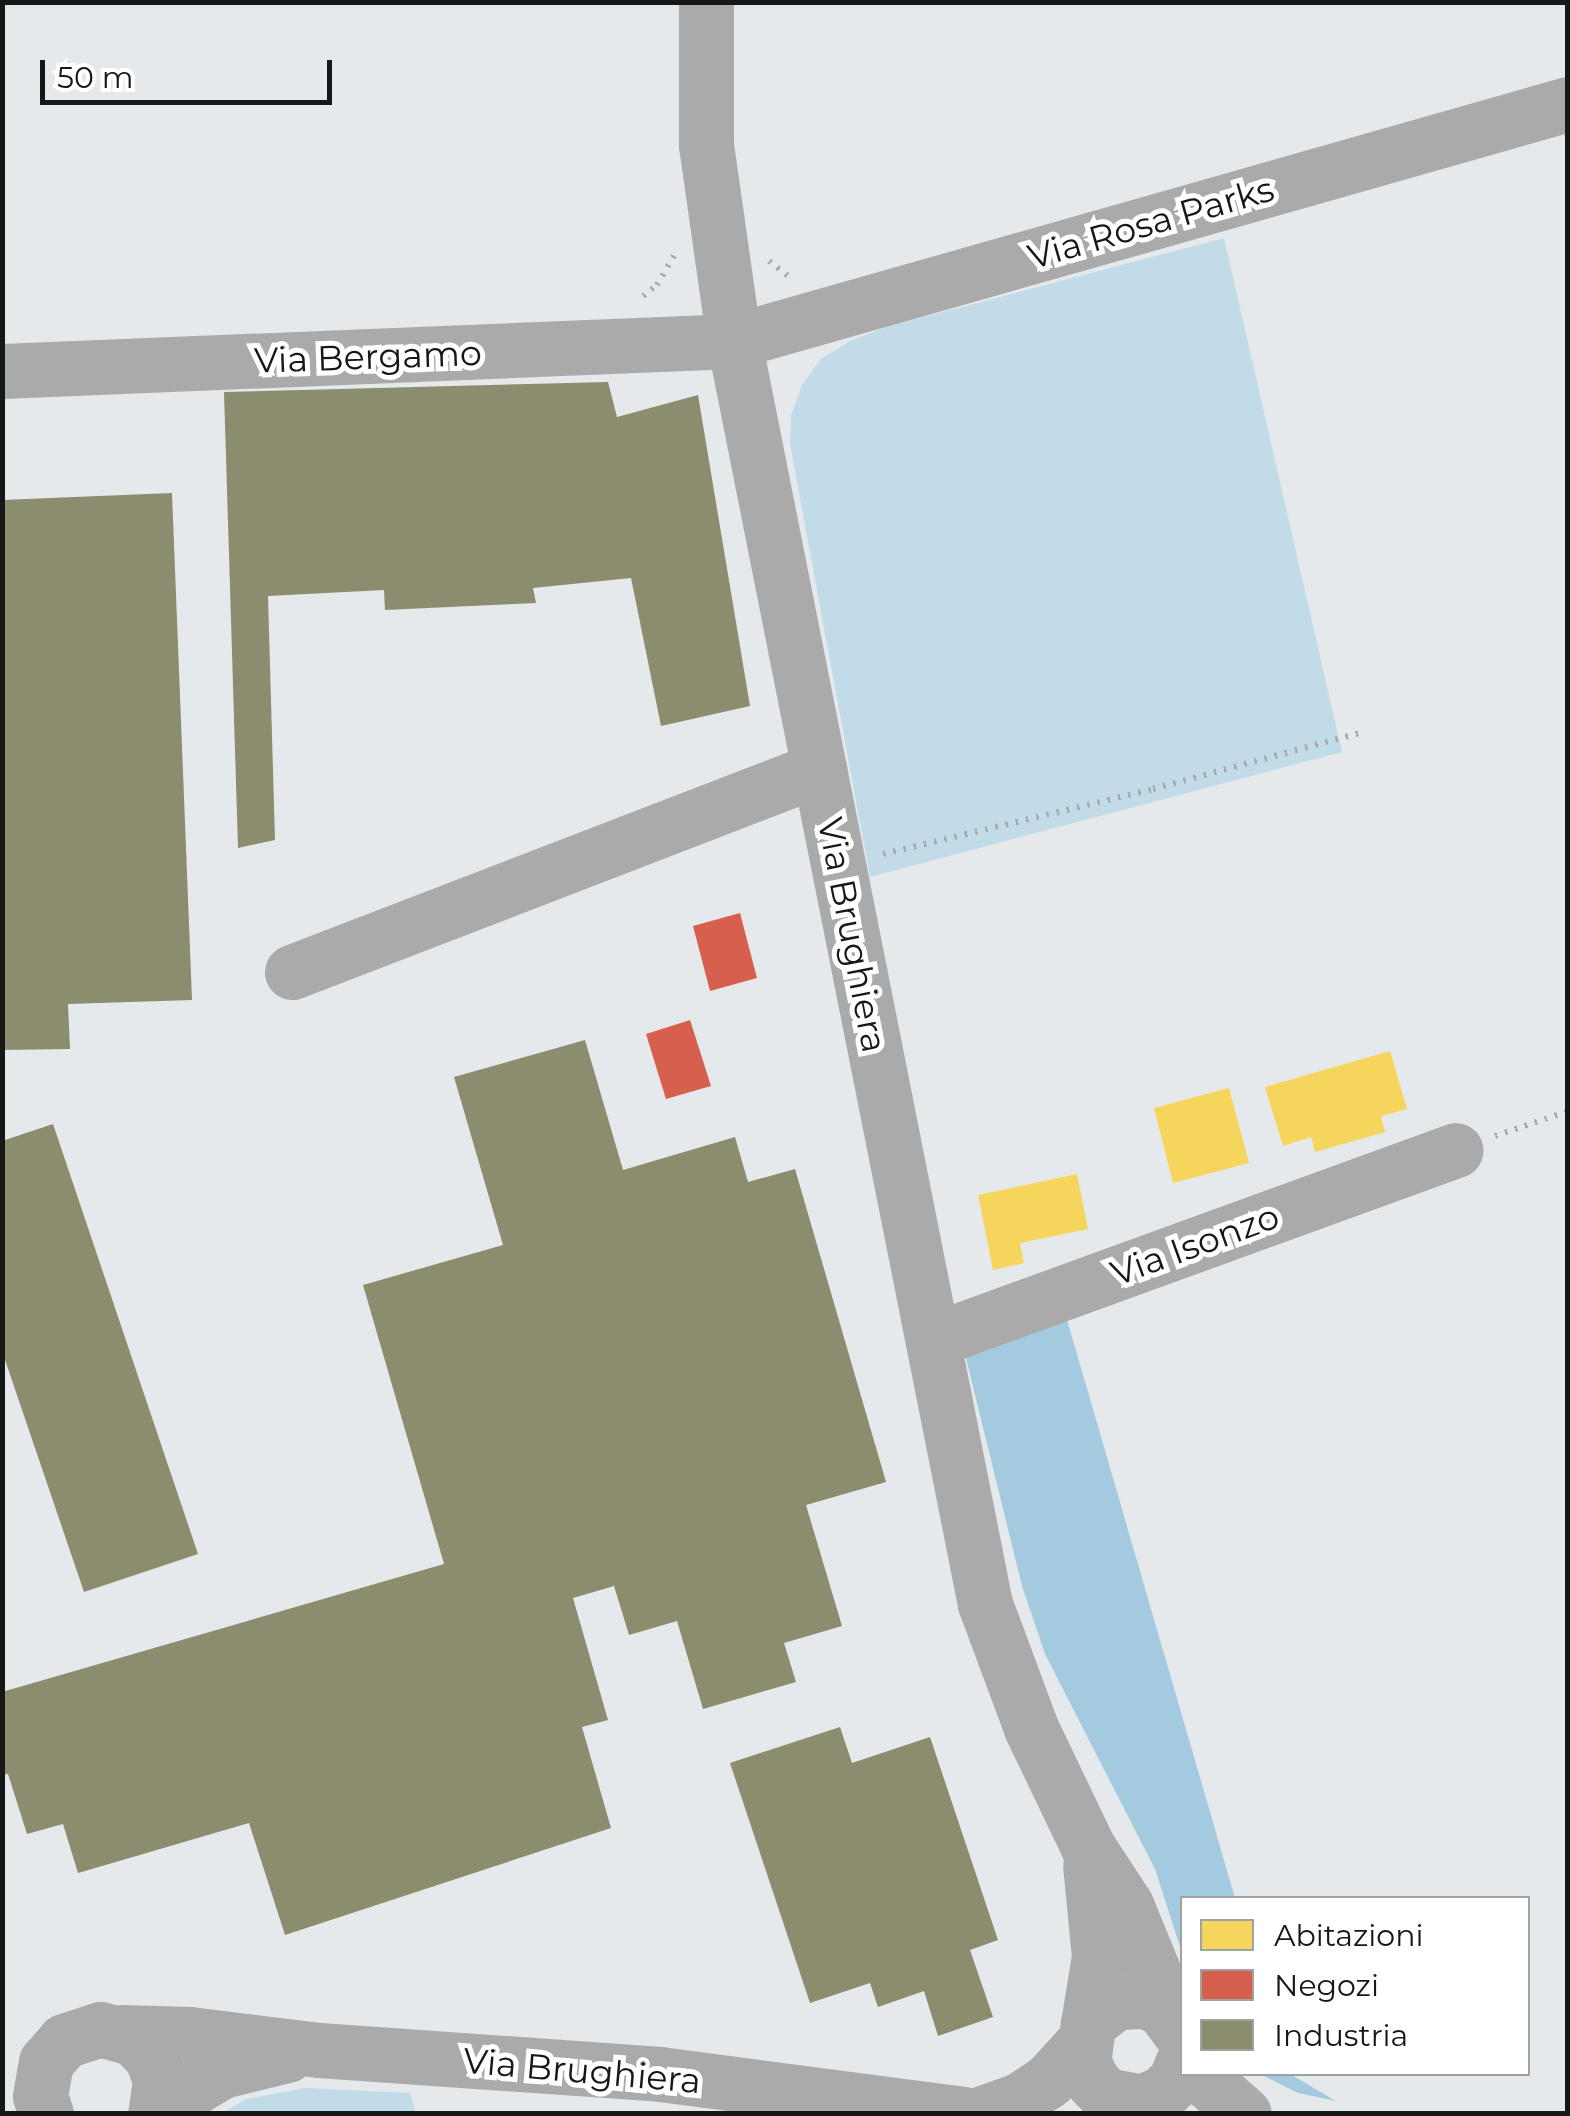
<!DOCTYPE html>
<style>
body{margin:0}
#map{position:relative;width:1570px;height:2116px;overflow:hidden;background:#e6e9eb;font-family:Montserrat,sans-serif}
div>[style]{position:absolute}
.green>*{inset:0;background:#c1dbe9}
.forest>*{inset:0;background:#a3cade}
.homes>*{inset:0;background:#f6d55c}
.shops>*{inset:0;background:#d6604d}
.industry>*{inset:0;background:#8c8c6e}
.path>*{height:6px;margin-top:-3px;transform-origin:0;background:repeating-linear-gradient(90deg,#aaa 0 2.5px,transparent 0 10.5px)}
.minor>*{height:55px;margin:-27.5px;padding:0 27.5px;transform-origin:27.5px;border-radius:27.5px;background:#aaa}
span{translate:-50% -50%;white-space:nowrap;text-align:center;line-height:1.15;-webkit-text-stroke:10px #fff;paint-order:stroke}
.street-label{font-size:35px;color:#151819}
.frame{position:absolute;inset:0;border:5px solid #151819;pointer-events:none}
.legend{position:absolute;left:1180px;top:1896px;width:350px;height:180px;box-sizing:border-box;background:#fff;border:2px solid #a1a3a3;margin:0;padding:12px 18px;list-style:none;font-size:30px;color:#151819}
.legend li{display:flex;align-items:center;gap:20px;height:50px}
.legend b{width:50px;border:2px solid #a1a3a3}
.scale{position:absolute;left:40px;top:60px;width:292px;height:45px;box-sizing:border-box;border:5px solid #151819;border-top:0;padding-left:12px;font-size:30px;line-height:35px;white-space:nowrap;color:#151819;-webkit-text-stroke:8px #fff;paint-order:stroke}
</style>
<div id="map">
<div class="green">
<i style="clip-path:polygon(1224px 238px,1342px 752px,870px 877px,790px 444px,791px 416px,802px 385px,821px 359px,850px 341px,886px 327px)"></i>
<i style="clip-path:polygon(305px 2088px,410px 2093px,416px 2113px,222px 2113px,247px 2099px)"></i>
</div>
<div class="forest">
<i style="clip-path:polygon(1063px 1306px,1235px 1898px,1182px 1898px,1182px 1953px,1155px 1869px,1045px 1654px,1022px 1586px,962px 1342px)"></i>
<i style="clip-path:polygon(1260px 2074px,1290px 2074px,1336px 2101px,1298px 2093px)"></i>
</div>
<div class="homes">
<i style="clip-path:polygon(1390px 1051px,1407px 1109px,1381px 1116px,1385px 1132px,1315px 1152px,1311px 1137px,1283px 1146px,1265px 1087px)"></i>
<i style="clip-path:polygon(1229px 1088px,1249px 1163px,1173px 1183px,1154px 1108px)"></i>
<i style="clip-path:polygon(1077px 1174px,1088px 1229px,1020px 1243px,1024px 1263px,993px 1270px,978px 1195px)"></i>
</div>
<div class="shops">
<i style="clip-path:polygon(740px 913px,757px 978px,710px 991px,693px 926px)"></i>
<i style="clip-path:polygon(690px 1020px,711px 1086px,666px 1099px,646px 1034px)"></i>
</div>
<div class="industry">
<i style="clip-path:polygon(608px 382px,617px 417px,698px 395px,750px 706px,661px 726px,631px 578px,533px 588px,536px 603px,471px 606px,385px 610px,384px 590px,268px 596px,275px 840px,238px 848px,224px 392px)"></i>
<i style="clip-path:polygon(172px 493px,192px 1000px,68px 1004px,70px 1049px,2px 1050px,2px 500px)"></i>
<i style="clip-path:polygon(585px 1040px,623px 1170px,735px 1137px,748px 1182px,795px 1169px,886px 1482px,806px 1505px,842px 1626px,784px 1643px,796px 1682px,703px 1709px,677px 1621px,629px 1635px,614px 1586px,573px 1598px,608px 1720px,582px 1727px,611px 1828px,285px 1935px,249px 1823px,78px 1873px,63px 1824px,27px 1834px,8px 1774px,2px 1775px,2px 1692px,444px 1564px,363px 1285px,503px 1245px,454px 1077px)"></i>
<i style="clip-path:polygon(53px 1124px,198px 1554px,84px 1592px,2px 1351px,2px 1141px)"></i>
<i style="clip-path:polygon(840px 1727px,852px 1763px,930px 1737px,998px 1940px,970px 1950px,993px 2017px,938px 2036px,924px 1991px,878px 2007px,870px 1983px,810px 2003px,730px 1763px)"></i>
</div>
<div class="path">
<i style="left:769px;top:261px;width:28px;rotate:38deg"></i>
<i style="left:643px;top:296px;width:18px;rotate:-38deg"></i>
<i style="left:657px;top:285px;width:34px;rotate:-60deg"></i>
<i style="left:883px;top:854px;width:278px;rotate:-13.5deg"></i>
<i style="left:1153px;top:789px;width:218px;rotate:-15.2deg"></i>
<i style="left:1495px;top:1136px;width:77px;rotate:-18.9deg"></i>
</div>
<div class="minor">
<i style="left:706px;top:2px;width:143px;rotate:90deg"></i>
<i style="left:706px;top:145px;width:198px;rotate:81.9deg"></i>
<i style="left:734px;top:341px;width:1288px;rotate:78.76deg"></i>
<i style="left:985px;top:1604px;width:132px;rotate:69.6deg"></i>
<i style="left:1031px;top:1728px;width:132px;rotate:64.4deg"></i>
<i style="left:1088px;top:1847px;width:69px;rotate:56.8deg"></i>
<i style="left:1126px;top:1905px;width:121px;rotate:67.7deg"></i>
<i style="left:2px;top:371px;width:733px;rotate:-2.35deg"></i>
<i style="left:734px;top:341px;width:867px;rotate:-15.86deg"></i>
<i style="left:292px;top:972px;width:565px;rotate:-21.07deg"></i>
<i style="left:933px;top:1340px;width:556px;rotate:-19.97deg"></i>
<i style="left:1088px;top:2024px;width:69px;rotate:-80.8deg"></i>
<i style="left:1099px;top:1956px;width:91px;rotate:-95.6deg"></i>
<i style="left:121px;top:2032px;width:69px;rotate:1.7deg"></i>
<i style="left:190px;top:2034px;width:130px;rotate:7.1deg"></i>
<i style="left:319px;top:2050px;width:342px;rotate:4deg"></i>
<i style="left:660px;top:2074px;width:307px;rotate:7.5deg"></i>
<i style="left:1181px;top:2034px;width:32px;rotate:-126deg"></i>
<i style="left:1162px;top:2008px;width:18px;rotate:-158deg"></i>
<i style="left:1145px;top:2001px;width:29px;rotate:178deg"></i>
<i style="left:1116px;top:2002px;width:36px;rotate:142deg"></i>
<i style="left:1088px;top:2024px;width:38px;rotate:97deg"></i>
<i style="left:1083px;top:2062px;width:22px;rotate:63deg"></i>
<i style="left:1093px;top:2082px;width:18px;rotate:45deg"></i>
<i style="left:1106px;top:2095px;width:36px;rotate:11deg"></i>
<i style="left:1141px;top:2102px;width:23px;rotate:-23deg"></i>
<i style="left:1162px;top:2093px;width:18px;rotate:-43deg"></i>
<i style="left:1175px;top:2081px;width:18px;rotate:-68deg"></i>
<i style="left:1199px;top:2074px;width:60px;rotate:41.6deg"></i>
<i style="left:158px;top:2109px;width:74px;rotate:-30.7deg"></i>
<i style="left:222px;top:2071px;width:67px;rotate:-13.8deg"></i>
<i style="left:46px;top:2114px;width:19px;rotate:-108deg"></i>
<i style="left:40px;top:2096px;width:35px;rotate:-80deg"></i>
<i style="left:46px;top:2062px;width:28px;rotate:-49deg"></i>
<i style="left:64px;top:2041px;width:38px;rotate:-18deg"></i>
<i style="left:100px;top:2029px;width:35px;rotate:16deg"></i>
<i style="left:134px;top:2039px;width:24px;rotate:45deg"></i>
<i style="left:151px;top:2056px;width:26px;rotate:69deg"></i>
<i style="left:160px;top:2080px;width:34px;rotate:98deg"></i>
<i style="left:980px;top:2114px;width:41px;rotate:-19.7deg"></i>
<i style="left:1019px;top:2100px;width:35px;rotate:-33deg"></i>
<i style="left:1048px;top:2081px;width:50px;rotate:-47.4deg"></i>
</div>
<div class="street-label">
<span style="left:1151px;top:223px;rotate:-16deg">Via Rosa Parks</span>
<span style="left:368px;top:357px;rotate:-2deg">Via Bergamo</span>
<span style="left:852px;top:935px;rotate:79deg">Via Brughiera</span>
<span style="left:1195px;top:1245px;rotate:-20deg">Via Isonzo</span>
<span style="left:582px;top:2071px;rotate:5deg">Via Brughiera</span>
</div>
<div class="frame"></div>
<ul class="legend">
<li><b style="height:28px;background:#f6d55c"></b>Abitazioni</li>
<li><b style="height:28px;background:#d6604d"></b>Negozi</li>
<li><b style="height:28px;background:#8c8c6e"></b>Industria</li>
</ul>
<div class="scale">50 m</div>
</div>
